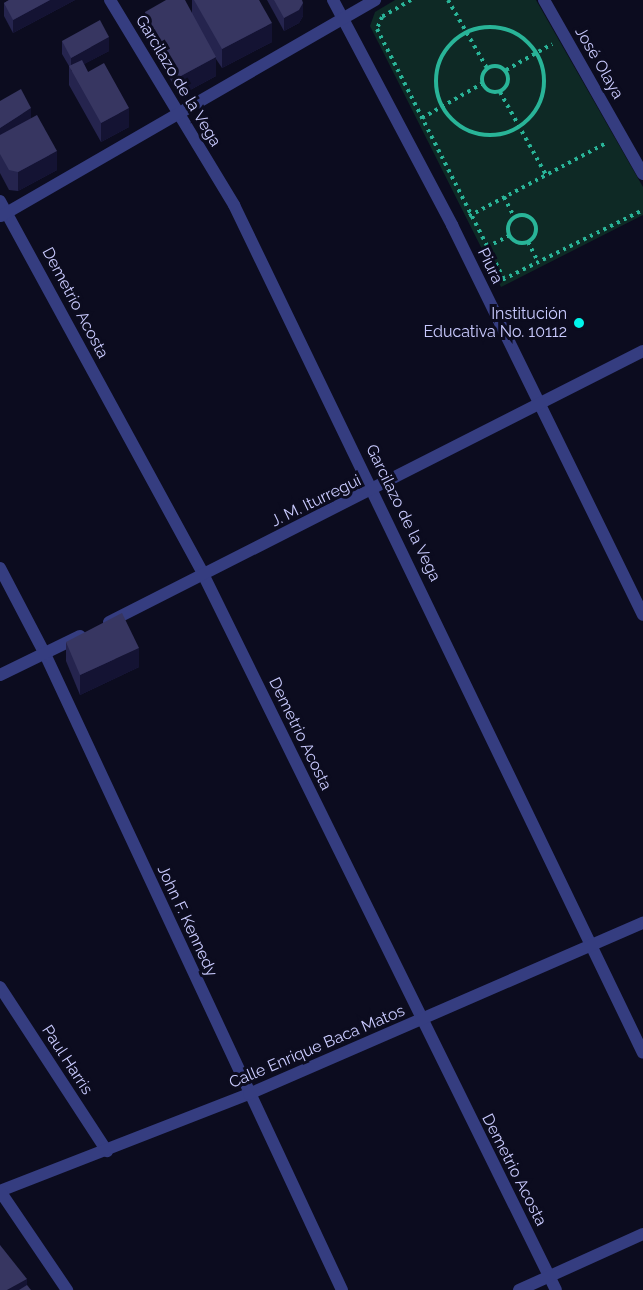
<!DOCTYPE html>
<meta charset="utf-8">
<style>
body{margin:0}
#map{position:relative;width:643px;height:1290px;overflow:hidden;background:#0c0c1f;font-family:Raleway,sans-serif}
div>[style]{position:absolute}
.green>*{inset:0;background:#0e2925}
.path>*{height:4px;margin-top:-2px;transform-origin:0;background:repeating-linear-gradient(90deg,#29b498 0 3px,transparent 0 7.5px)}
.path>.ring{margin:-2px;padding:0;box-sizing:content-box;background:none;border:4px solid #29b498;border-radius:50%}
.minor>*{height:12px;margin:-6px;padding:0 6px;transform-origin:6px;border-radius:6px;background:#353d80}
.tertiary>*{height:12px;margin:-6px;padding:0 6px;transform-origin:6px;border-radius:6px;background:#353d80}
.wall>*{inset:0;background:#25244e}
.shaded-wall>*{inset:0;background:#141333}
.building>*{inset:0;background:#373661}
.dots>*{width:16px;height:16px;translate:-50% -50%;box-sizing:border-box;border:3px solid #0c0c1f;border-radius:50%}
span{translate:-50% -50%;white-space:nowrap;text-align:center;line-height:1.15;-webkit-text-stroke:6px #0c0c1f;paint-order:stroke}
.street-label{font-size:16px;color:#cacbff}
.poi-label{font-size:16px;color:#cacbff}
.right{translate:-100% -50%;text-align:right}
</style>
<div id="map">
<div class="green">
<i style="clip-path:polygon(395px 0,536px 0,643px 187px,643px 215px,501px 287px,370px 26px,375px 12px)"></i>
</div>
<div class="path">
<i style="left:411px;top:0;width:34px;rotate:150deg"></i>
<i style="left:382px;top:17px;width:13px;rotate:113deg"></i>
<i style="left:377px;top:29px;width:280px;rotate:63.1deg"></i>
<i style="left:448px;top:0;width:78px;rotate:60.2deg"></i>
<i class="ring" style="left:436px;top:27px;width:104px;height:104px"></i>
<i class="ring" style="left:482px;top:66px;width:22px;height:22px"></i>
<i style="left:506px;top:70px;width:53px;rotate:-29.5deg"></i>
<i style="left:500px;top:92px;width:95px;rotate:61deg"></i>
<i style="left:422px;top:118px;width:70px;rotate:-29.8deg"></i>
<i style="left:504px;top:197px;width:22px;rotate:63deg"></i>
<i class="ring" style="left:508px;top:215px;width:24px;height:24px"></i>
<i style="left:469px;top:216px;width:157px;rotate:-28deg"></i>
<i style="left:528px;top:242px;width:22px;rotate:63deg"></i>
<i style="left:487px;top:247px;width:25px;rotate:-27deg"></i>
<i style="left:496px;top:283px;width:164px;rotate:-26.4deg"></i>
</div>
<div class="minor">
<i style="left:110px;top:0;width:240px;rotate:58.8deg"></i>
<i style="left:234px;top:205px;width:941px;rotate:64.25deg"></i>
<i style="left:333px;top:0;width:255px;rotate:62.1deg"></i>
<i style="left:452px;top:225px;width:434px;rotate:63.9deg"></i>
<i style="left:544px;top:0;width:200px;rotate:60.4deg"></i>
<i style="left:0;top:201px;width:425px;rotate:61.4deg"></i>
<i style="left:203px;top:574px;width:798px;rotate:63.76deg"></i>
<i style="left:1px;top:216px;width:432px;rotate:-30deg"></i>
<i style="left:0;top:568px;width:97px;rotate:62.4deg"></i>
<i style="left:45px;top:654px;width:702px;rotate:64.97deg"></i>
<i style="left:109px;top:622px;width:599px;rotate:-26.91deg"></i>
<i style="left:0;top:675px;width:89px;rotate:-26deg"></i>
<i style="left:0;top:987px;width:196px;rotate:56.9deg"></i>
<i style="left:0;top:1191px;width:267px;rotate:-21.3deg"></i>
<i style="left:249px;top:1094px;width:430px;rotate:-23.5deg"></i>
<i style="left:519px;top:1290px;width:136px;rotate:-24.3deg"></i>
</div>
<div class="tertiary">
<i style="left:0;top:1191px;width:120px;rotate:55.9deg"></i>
</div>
<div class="wall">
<i style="clip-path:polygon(9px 0,75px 0,13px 33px,4px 16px,4px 3px)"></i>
<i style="clip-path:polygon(192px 0,259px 0,272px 42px,222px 68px,216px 59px,216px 76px,179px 96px,145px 31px,145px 12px,192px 13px)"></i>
<i style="clip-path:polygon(267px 0,302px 0,303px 16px,299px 23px,284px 31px)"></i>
<i style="clip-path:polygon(62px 41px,109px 51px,84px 64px,88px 72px,129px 127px,101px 142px,69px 85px,69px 66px,62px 54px)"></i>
<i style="clip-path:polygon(0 101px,31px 118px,57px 170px,18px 191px,9px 190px,0 173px)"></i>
<i style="clip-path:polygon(66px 642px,139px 667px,80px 695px,66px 661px)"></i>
</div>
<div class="shaded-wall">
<i style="clip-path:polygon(50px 0,75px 0,13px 33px,13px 20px)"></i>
<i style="clip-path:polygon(303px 3px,303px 16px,299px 23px,284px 31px,284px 18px)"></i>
<i style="clip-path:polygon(272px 23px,272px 42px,222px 68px,222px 49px)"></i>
<i style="clip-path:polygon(109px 37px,109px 51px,71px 71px,71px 58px)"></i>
<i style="clip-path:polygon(216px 57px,216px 76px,179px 96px,179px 77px)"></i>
<i style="clip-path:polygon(31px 108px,31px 122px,0 141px,0 128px)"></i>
<i style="clip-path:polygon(129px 108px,129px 127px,101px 142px,101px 123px)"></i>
<i style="clip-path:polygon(57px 151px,57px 170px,18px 191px,18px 172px)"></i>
<i style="clip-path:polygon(139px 648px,139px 667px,80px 695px,80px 675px)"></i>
<i style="clip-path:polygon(27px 1279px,27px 1290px,7px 1290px)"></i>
</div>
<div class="building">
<i style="clip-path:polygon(9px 0,50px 0,13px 20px,4px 3px)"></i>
<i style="clip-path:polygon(166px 0,185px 0,216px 57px,179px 77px,145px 12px)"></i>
<i style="clip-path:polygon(194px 0,259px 0,272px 23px,222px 49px)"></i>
<i style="clip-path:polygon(274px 0,302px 0,303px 3px,299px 10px,284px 18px)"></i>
<i style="clip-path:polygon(100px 20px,109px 37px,71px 58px,62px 41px)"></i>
<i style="clip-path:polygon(82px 60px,88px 72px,104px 63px,129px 108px,101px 123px,69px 66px)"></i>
<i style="clip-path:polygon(21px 89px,31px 108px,0 128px,0 101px)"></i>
<i style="clip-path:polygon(37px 115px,57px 151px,18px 172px,9px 170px,0 154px,0 135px)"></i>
<i style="clip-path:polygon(122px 613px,139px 648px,80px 675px,66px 642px)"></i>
<i style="clip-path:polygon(0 1245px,27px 1279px,7px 1290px,0 1290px)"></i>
<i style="clip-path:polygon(27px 1285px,31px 1290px,19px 1290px)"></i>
</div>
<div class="dots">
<i style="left:579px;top:323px;background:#00f5eb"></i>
</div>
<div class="street-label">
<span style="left:599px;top:63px;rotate:60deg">José Olaya</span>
<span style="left:178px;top:81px;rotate:59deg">Garcilazo de la Vega</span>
<span style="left:490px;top:266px;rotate:64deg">Piura</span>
<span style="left:75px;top:303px;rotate:62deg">Demetrio Acosta</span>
<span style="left:316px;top:501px;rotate:-26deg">J. M. Iturregui</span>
<span style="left:403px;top:513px;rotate:64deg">Garcilazo de la Vega</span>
<span style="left:300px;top:734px;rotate:64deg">Demetrio Acosta</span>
<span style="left:187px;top:921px;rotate:65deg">John F. Kennedy</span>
<span style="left:317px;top:1047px;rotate:-23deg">Calle Enrique Baca Matos</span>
<span style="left:67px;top:1060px;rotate:57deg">Paul Harris</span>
<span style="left:514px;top:1170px;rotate:63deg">Demetrio Acosta</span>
</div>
<div class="poi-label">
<span class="right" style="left:567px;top:323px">Institución<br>Educativa No. 10112</span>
</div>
</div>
